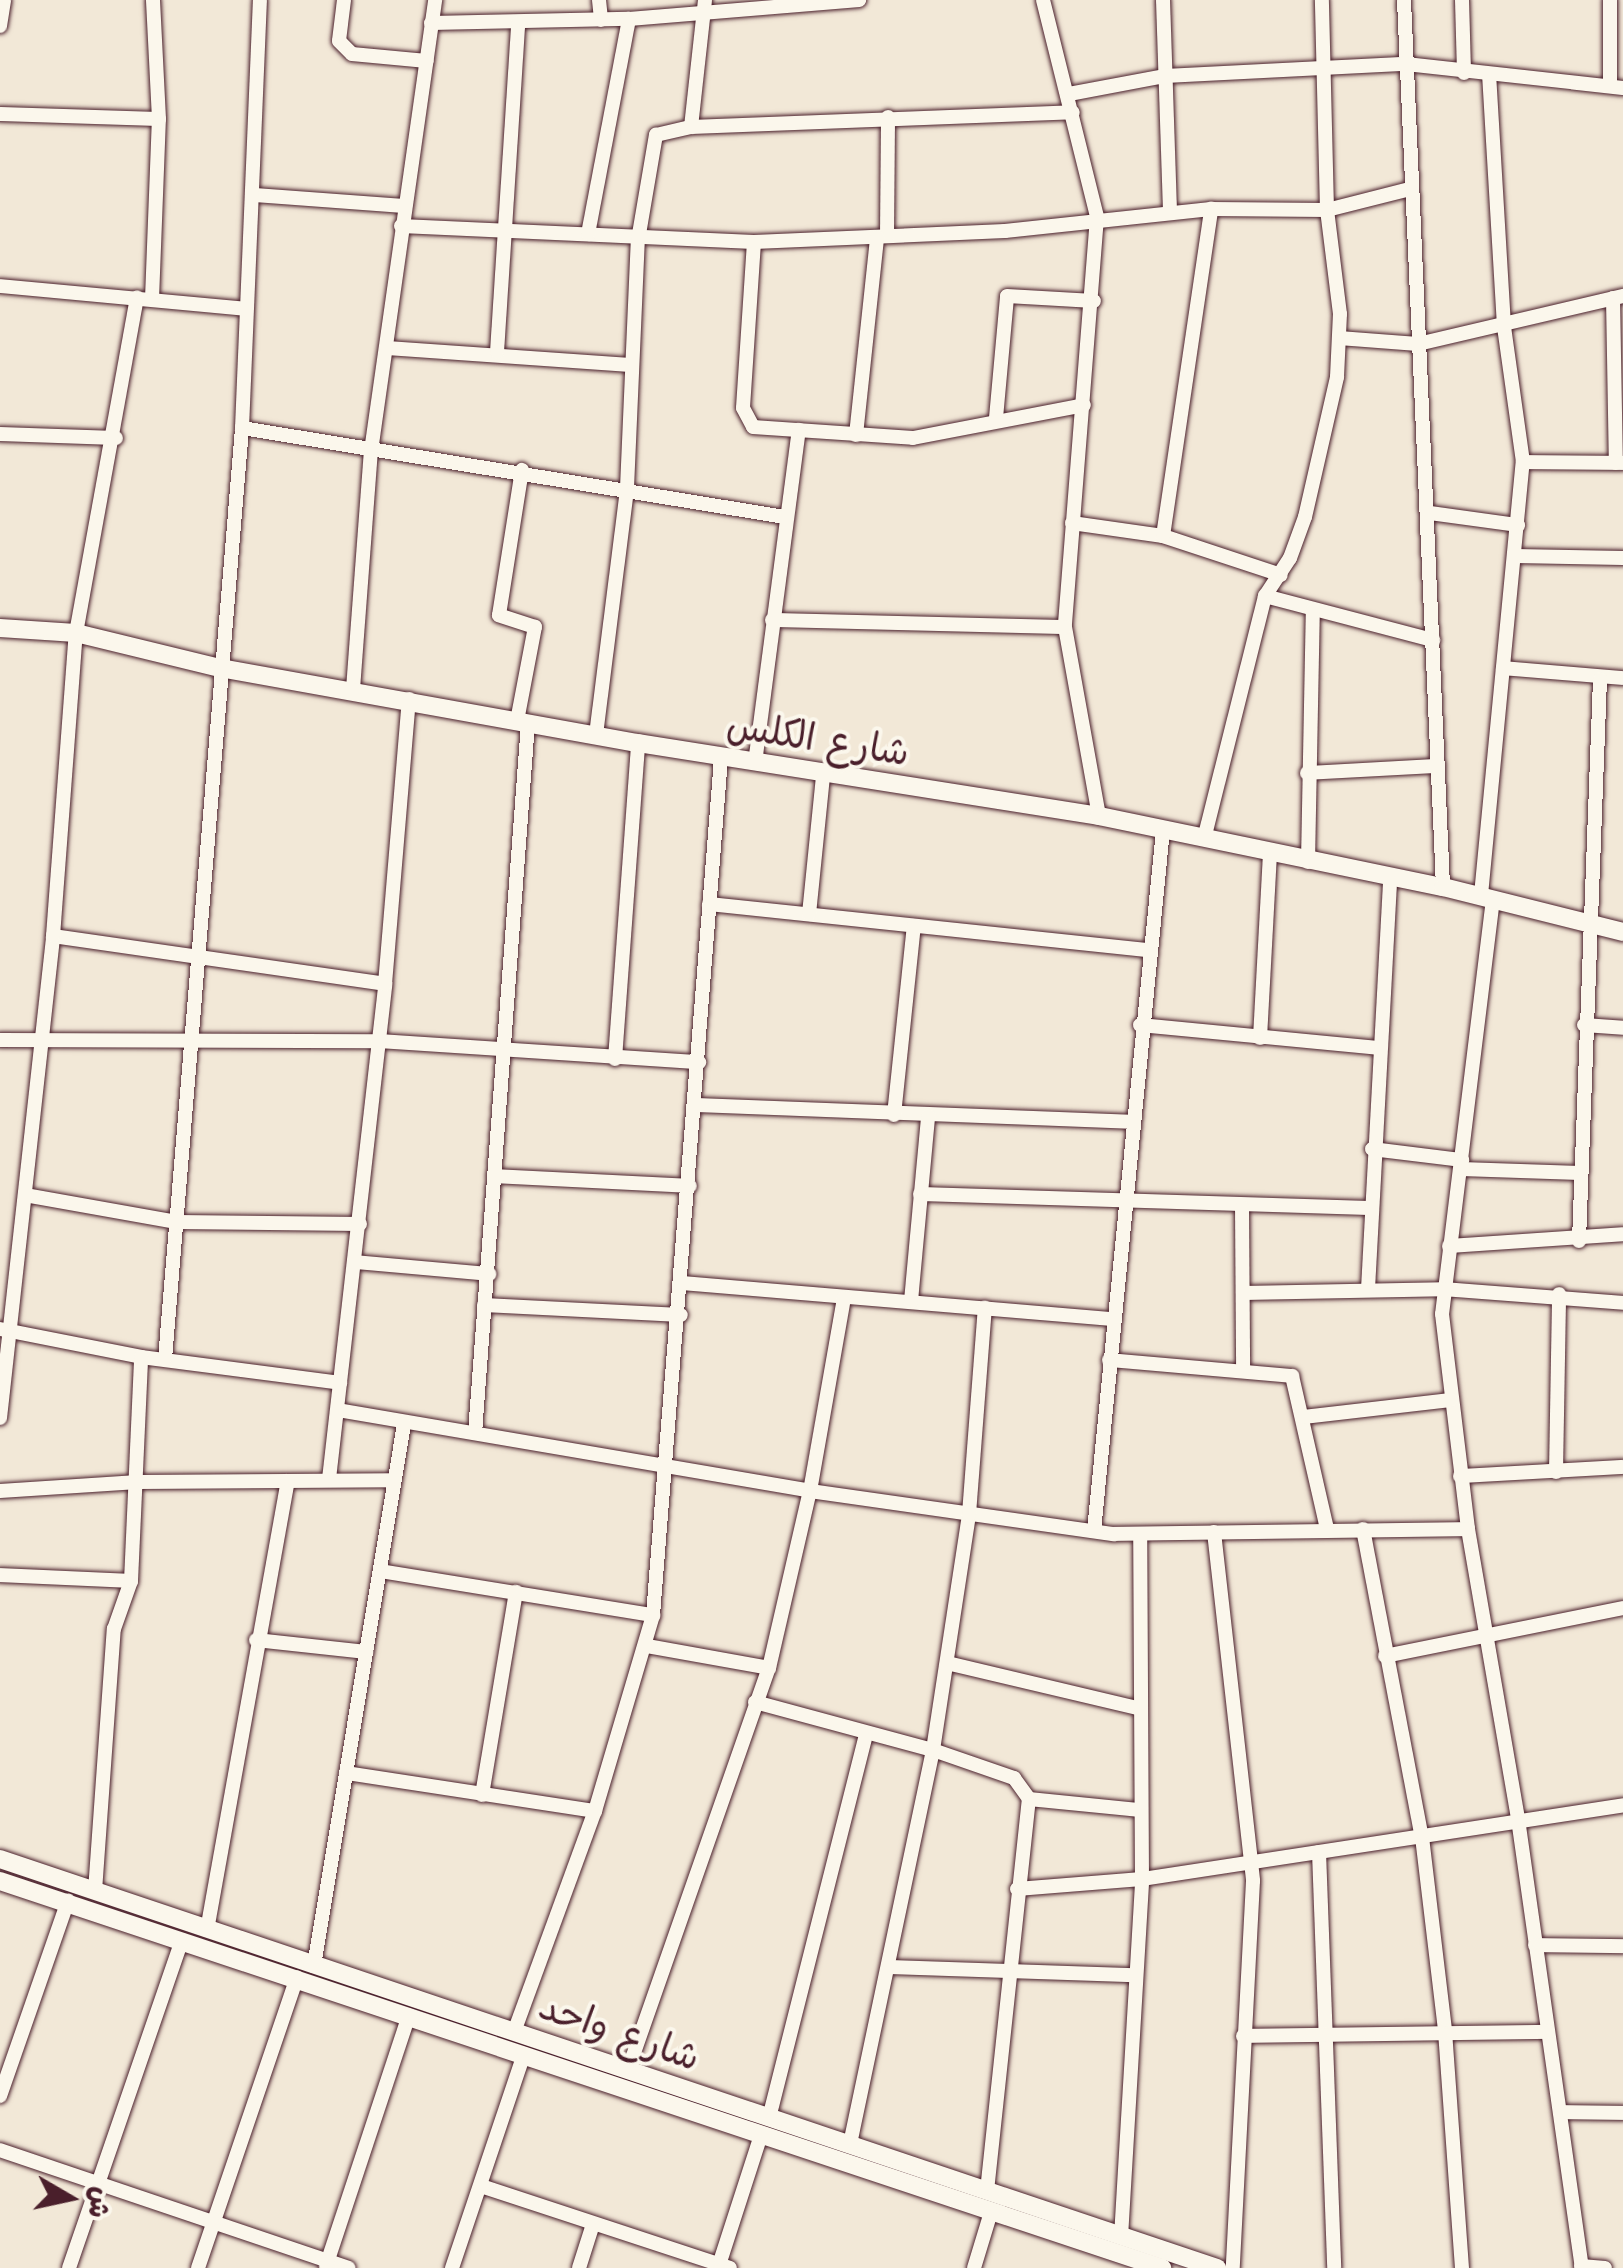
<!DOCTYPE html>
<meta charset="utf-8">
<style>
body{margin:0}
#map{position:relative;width:1623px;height:2268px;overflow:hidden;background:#f2e8d7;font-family:"Comic Neue","Playpen Sans Arabic",sans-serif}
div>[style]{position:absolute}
.roads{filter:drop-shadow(0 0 2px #4a1f2b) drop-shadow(0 0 2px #4a1f2b)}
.minor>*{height:14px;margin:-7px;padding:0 7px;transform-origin:7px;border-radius:7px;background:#fbf7ec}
.tertiary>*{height:18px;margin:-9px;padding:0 9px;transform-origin:9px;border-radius:9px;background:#fbf7ec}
span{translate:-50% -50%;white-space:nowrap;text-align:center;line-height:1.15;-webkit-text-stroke:8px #fbf7ec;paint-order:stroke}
.street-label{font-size:38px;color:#4a1f2b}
.north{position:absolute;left:20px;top:2148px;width:100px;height:100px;-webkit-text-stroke:8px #fbf7ec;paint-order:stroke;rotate:99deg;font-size:28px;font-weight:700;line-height:40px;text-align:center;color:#4a1f2b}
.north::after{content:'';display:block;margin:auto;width:35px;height:45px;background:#4a1f2b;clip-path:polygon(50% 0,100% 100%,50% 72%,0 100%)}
</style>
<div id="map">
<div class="roads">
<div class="minor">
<i style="left:344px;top:0;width:41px;rotate:97deg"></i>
<i style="left:339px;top:41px;width:18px;rotate:45deg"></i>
<i style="left:352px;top:54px;width:75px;rotate:5.3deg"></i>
<i style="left:599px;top:0;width:20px;rotate:84deg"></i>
<i style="left:1043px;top:0;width:224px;rotate:76deg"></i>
<i style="left:1097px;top:217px;width:411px;rotate:94.5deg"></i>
<i style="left:1065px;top:627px;width:192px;rotate:79.8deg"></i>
<i style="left:1163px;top:0;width:211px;rotate:88.1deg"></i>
<i style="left:1404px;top:0;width:888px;rotate:87.48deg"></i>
<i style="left:1462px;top:0;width:73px;rotate:88.4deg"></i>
<i style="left:1610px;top:0;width:86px;rotate:90deg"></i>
<i style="left:431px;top:23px;width:198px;rotate:-1.2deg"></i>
<i style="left:629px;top:19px;width:231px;rotate:-4.7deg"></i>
<i style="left:0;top:26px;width:26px;rotate:-81deg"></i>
<i style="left:1069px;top:94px;width:98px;rotate:-10.6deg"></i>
<i style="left:1165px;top:76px;width:241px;rotate:-2.9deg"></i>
<i style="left:1406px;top:64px;width:218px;rotate:6.3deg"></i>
<i style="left:0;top:114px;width:159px;rotate:1.8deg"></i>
<i style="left:691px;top:127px;width:128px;rotate:-83.7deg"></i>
<i style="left:255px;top:195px;width:149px;rotate:4.2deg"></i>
<i style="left:401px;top:226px;width:353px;rotate:2.6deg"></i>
<i style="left:754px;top:242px;width:251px;rotate:-2.5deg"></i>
<i style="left:1005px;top:231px;width:207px;rotate:-6.1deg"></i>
<i style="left:1211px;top:209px;width:116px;rotate:0.5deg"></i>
<i style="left:1327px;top:210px;width:86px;rotate:-14.2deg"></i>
<i style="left:588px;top:234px;width:219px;rotate:-79.2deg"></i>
<i style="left:887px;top:236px;width:119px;rotate:-89.5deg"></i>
<i style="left:754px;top:242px;width:166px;rotate:93.8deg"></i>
<i style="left:743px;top:408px;width:21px;rotate:62deg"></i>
<i style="left:753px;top:427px;width:160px;rotate:3.9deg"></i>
<i style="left:913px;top:438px;width:174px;rotate:-10.9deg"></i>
<i style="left:0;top:286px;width:247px;rotate:5.3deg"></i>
<i style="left:1613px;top:298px;width:165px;rotate:89deg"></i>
<i style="left:152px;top:299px;width:180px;rotate:-87.8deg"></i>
<i style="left:159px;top:119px;width:119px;rotate:-92.9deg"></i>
<i style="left:1339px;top:338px;width:79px;rotate:4.3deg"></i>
<i style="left:1418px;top:344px;width:211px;rotate:-13.2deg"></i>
<i style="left:387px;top:348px;width:244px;rotate:4deg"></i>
<i style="left:497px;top:352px;width:329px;rotate:-86.3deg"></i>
<i style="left:996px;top:418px;width:122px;rotate:-84.8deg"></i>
<i style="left:1007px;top:296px;width:87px;rotate:3.3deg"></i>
<i style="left:242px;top:428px;width:550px;rotate:9.31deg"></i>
<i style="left:0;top:434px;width:116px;rotate:2deg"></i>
<i style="left:856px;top:435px;width:199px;rotate:-83.9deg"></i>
<i style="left:1523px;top:462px;width:100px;rotate:0.6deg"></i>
<i style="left:1430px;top:513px;width:89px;rotate:7.8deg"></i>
<i style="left:1072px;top:523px;width:92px;rotate:8.1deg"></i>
<i style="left:1163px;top:536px;width:124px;rotate:18.3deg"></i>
<i style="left:1163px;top:536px;width:331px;rotate:-81.6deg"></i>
<i style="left:1515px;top:556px;width:108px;rotate:1.1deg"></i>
<i style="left:1265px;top:596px;width:45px;rotate:-56.7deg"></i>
<i style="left:1290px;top:558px;width:44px;rotate:-69.9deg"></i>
<i style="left:1305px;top:517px;width:144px;rotate:-77.1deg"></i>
<i style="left:1337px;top:377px;width:63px;rotate:-87.3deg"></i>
<i style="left:1340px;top:314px;width:105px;rotate:-97.1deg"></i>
<i style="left:1327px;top:210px;width:210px;rotate:-91.4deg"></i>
<i style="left:772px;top:620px;width:293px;rotate:1.4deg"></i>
<i style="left:1503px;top:668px;width:120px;rotate:4.8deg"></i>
<i style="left:353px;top:689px;width:239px;rotate:-85.7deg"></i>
<i style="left:371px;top:451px;width:456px;rotate:-81.9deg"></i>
<i style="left:517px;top:721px;width:96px;rotate:-79.2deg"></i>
<i style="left:535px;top:627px;width:38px;rotate:-162deg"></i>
<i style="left:499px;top:615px;width:147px;rotate:-81deg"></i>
<i style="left:596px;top:735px;width:249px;rotate:-82.8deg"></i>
<i style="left:627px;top:488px;width:248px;rotate:-87.5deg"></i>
<i style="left:638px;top:240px;width:107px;rotate:-80.3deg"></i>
<i style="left:656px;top:135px;width:36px;rotate:-13deg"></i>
<i style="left:691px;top:127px;width:382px;rotate:-2.2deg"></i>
<i style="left:755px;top:763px;width:336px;rotate:-82.5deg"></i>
<i style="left:1307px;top:773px;width:130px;rotate:-3.1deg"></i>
<i style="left:1204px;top:839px;width:251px;rotate:-75.9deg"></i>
<i style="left:1265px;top:596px;width:174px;rotate:14.7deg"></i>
<i style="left:1308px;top:862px;width:251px;rotate:-88.9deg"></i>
<i style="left:1481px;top:895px;width:435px;rotate:-84.5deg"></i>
<i style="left:1523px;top:462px;width:137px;rotate:-98deg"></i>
<i style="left:1504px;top:326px;width:252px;rotate:-93.4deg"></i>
<i style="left:1493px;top:899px;width:418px;rotate:97deg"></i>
<i style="left:1442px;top:1314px;width:217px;rotate:83.1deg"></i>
<i style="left:1468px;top:1529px;width:294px;rotate:80.2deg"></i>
<i style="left:1518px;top:1819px;width:454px;rotate:81.9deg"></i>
<i style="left:709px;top:904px;width:440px;rotate:6deg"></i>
<i style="left:809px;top:914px;width:140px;rotate:-84.2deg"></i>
<i style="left:53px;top:936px;width:335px;rotate:8.2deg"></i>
<i style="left:1140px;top:1025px;width:239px;rotate:5.5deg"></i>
<i style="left:1584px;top:1025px;width:39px;rotate:4deg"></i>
<i style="left:1260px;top:1038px;width:184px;rotate:-86.9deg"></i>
<i style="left:0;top:1040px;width:379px;rotate:0.2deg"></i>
<i style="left:379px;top:1041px;width:321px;rotate:3.8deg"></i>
<i style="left:615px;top:1059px;width:317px;rotate:-85.8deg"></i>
<i style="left:697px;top:1105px;width:433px;rotate:2.2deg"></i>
<i style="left:894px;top:1115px;width:190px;rotate:-84deg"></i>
<i style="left:1372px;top:1149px;width:91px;rotate:7deg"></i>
<i style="left:1461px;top:1169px;width:119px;rotate:1.9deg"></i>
<i style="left:495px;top:1176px;width:195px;rotate:2.9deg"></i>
<i style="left:920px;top:1194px;width:450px;rotate:1.8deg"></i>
<i style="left:25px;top:1195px;width:154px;rotate:10.1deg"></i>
<i style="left:177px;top:1222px;width:183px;rotate:0.6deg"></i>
<i style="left:1242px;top:1207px;width:162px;rotate:89.6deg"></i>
<i style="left:1579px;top:1241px;width:562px;rotate:-87.86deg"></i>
<i style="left:1449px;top:1246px;width:174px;rotate:-3.9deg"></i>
<i style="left:355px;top:1262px;width:135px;rotate:5.1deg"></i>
<i style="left:682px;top:1283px;width:432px;rotate:4.8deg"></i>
<i style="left:1368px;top:1289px;width:413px;rotate:-86.9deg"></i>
<i style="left:1243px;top:1293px;width:200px;rotate:-1.1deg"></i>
<i style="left:1443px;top:1289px;width:181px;rotate:4.4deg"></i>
<i style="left:911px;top:1301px;width:186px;rotate:-84.7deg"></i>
<i style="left:484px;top:1305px;width:197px;rotate:2.9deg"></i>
<i style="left:0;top:1329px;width:144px;rotate:11.2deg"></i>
<i style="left:141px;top:1357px;width:201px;rotate:7.4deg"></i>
<i style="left:165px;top:1359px;width:934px;rotate:-85.27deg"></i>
<i style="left:242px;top:428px;width:428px;rotate:-87.6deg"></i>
<i style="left:1109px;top:1360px;width:184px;rotate:5deg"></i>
<i style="left:1292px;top:1376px;width:157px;rotate:77.1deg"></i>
<i style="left:338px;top:1410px;width:479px;rotate:9.7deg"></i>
<i style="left:810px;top:1491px;width:307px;rotate:8.1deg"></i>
<i style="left:1114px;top:1534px;width:354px;rotate:-0.8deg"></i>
<i style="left:1304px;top:1417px;width:147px;rotate:-6.6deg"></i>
<i style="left:0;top:1418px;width:485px;rotate:-83.7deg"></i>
<i style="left:53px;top:936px;width:304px;rotate:-85.7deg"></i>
<i style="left:76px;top:633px;width:341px;rotate:-79.7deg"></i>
<i style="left:475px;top:1433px;width:712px;rotate:-85.73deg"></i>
<i style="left:1556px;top:1472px;width:178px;rotate:-89deg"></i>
<i style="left:1460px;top:1476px;width:163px;rotate:-3.2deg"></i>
<i style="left:329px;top:1479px;width:498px;rotate:-83.5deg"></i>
<i style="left:385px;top:984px;width:286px;rotate:-85.2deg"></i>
<i style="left:0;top:1491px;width:138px;rotate:-3.7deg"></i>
<i style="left:138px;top:1482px;width:256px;rotate:-0.4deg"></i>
<i style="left:1363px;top:1529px;width:314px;rotate:79.2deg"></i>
<i style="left:1422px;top:1837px;width:195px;rotate:83.2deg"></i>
<i style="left:1445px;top:2031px;width:238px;rotate:85.9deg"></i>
<i style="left:1094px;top:1531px;width:704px;rotate:-84.38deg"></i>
<i style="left:1214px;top:1532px;width:351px;rotate:83.6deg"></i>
<i style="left:1253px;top:1881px;width:388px;rotate:93deg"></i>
<i style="left:380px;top:1571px;width:277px;rotate:9.2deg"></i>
<i style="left:0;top:1575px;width:131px;rotate:2.6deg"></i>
<i style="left:256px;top:1640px;width:111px;rotate:6.2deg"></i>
<i style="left:647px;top:1646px;width:124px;rotate:10.2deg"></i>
<i style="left:1385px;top:1656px;width:243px;rotate:-11.4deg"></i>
<i style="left:947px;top:1663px;width:196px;rotate:13.3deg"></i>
<i style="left:755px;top:1702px;width:184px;rotate:15.1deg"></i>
<i style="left:933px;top:1750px;width:86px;rotate:19.1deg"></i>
<i style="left:1014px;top:1778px;width:26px;rotate:54deg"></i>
<i style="left:1029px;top:1799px;width:112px;rotate:5.7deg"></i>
<i style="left:346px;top:1773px;width:252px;rotate:8.7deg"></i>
<i style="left:482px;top:1795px;width:206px;rotate:-80.5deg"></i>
<i style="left:1319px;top:1852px;width:416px;rotate:87.9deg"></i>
<i style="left:1017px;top:1889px;width:125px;rotate:-4.6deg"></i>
<i style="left:1142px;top:1879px;width:487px;rotate:-8.7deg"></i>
<i style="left:95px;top:1891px;width:263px;rotate:-85.9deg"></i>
<i style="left:114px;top:1629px;width:51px;rotate:-70.5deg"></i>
<i style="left:131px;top:1581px;width:224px;rotate:-87.4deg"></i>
<i style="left:207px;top:1930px;width:456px;rotate:-79.8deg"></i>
<i style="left:1535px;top:1945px;width:88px;rotate:0.7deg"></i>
<i style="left:314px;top:1966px;width:549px;rotate:-80.57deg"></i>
<i style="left:889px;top:1967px;width:246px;rotate:1.9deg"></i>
<i style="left:514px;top:2032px;width:235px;rotate:-69.9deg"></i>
<i style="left:595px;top:1811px;width:204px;rotate:-73.5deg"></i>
<i style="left:653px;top:1615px;width:860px;rotate:-85.46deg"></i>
<i style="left:1243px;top:2036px;width:304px;rotate:-0.8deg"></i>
<i style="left:628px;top:2070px;width:426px;rotate:-70.7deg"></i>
<i style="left:769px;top:1668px;width:182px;rotate:-77deg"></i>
<i style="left:810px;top:1491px;width:196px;rotate:-80deg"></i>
<i style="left:0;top:2096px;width:207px;rotate:-70.8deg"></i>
<i style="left:1560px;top:2112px;width:63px;rotate:0.9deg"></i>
<i style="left:769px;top:2118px;width:395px;rotate:-75.8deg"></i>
<i style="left:850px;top:2144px;width:403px;rotate:-78.1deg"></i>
<i style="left:933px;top:1750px;width:239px;rotate:-81.3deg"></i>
<i style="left:969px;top:1514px;width:207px;rotate:-85.6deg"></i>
<i style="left:0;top:2150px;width:368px;rotate:18.7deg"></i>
<i style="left:481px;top:2186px;width:262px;rotate:18.2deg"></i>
<i style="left:987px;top:2191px;width:394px;rotate:-83.9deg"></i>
<i style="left:1121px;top:2237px;width:359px;rotate:-86.6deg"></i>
<i style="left:1142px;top:1879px;width:345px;rotate:-90.3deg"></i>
<i style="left:326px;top:2266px;width:264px;rotate:-71.7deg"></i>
<i style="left:1581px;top:2266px;width:24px;rotate:5deg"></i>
<i style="left:69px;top:2268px;width:347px;rotate:-71deg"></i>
<i style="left:198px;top:2268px;width:307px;rotate:-71.2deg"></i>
<i style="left:452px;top:2268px;width:226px;rotate:-71.4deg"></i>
<i style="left:579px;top:2268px;width:46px;rotate:-72.3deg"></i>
<i style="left:718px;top:2268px;width:140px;rotate:-72.1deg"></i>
<i style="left:974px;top:2268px;width:59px;rotate:-73.1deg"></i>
</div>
<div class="tertiary">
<i style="left:0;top:628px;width:76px;rotate:3.8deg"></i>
<i style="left:76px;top:633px;width:148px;rotate:13.7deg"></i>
<i style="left:220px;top:668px;width:425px;rotate:10.2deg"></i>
<i style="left:638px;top:743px;width:467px;rotate:9deg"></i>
<i style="left:1099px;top:816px;width:351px;rotate:11.7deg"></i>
<i style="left:1443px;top:887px;width:186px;rotate:14deg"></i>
<i style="left:0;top:1859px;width:1284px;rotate:18.58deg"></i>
<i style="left:0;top:1881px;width:1225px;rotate:18.42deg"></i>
</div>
</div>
<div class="street-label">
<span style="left:818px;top:740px;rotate:9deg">شارع الكلس</span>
<span style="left:619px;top:2033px;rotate:19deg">شارع واحد</span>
</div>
<div class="north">ش</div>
</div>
